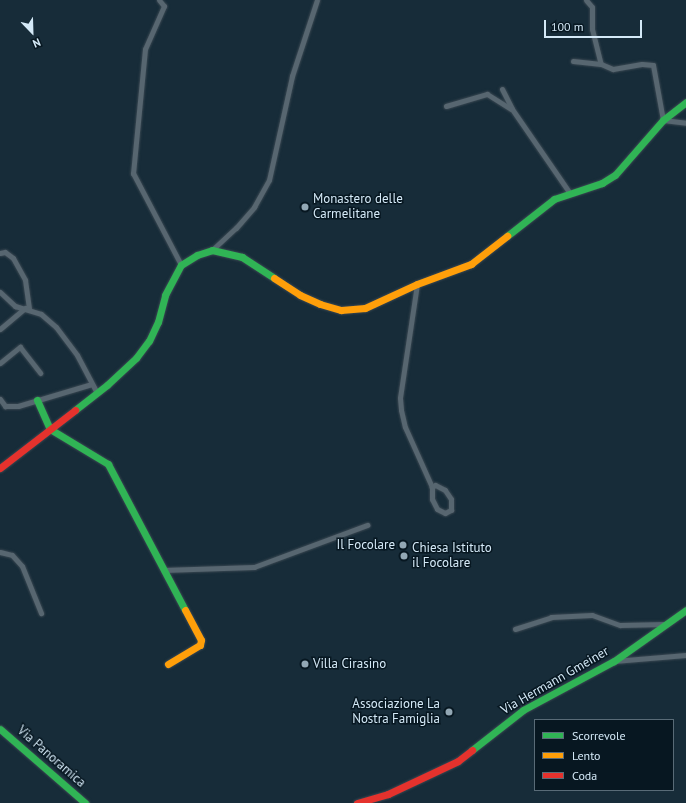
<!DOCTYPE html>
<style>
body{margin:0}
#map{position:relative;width:686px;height:803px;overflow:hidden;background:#172c39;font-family:"PT Sans",sans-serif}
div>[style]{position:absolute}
.roads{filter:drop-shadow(0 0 1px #394751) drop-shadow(0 0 1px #394751)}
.street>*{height:5px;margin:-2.5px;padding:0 2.5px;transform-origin:2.5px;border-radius:2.5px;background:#576670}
.fast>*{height:7px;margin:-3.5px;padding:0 3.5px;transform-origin:3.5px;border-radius:3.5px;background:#30b455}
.slow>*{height:7px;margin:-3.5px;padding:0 3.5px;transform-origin:3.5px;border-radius:3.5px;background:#ff9f0a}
.jam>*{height:7px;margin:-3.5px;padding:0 3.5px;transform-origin:3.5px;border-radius:3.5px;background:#e5322d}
.dots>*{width:11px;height:11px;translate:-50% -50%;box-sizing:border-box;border:2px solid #071721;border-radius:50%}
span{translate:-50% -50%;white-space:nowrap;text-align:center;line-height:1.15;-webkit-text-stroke:3px #071721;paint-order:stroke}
.poi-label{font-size:13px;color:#d4e9f7}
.left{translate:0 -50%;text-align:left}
.right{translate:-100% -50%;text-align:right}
.street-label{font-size:13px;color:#d4e9f7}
.legend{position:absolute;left:534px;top:719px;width:140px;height:72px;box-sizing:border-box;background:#071721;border:1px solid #596b77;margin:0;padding:5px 7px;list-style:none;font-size:12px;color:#d4e9f7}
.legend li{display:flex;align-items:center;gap:8px;height:20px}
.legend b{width:20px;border:1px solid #596b77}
.north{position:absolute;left:12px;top:12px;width:40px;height:40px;-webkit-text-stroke:3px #071721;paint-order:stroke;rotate:157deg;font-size:11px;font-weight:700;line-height:16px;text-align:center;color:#d4e9f7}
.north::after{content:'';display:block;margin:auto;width:14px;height:18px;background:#d4e9f7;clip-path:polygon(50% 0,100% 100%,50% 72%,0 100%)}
.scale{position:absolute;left:544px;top:20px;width:98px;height:18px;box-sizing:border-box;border:2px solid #d4e9f7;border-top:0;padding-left:5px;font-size:12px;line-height:14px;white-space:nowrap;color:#d4e9f7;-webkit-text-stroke:3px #071721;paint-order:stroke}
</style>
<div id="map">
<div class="roads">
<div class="street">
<i style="left:159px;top:0;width:8px;rotate:50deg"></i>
<i style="left:164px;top:6px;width:47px;rotate:113.8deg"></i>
<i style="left:145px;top:49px;width:125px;rotate:95.5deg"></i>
<i style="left:133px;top:173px;width:104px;rotate:62.4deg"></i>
<i style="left:586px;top:0;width:9px;rotate:49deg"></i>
<i style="left:592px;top:7px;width:22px;rotate:90deg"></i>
<i style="left:592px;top:29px;width:36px;rotate:76deg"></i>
<i style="left:573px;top:61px;width:28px;rotate:6deg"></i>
<i style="left:601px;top:64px;width:13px;rotate:23deg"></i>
<i style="left:613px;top:69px;width:29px;rotate:-10deg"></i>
<i style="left:642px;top:64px;width:11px;rotate:5deg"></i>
<i style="left:653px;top:65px;width:56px;rotate:79.7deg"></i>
<i style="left:663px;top:120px;width:23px;rotate:7deg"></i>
<i style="left:502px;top:89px;width:22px;rotate:63deg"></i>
<i style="left:512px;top:109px;width:101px;rotate:55.5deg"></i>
<i style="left:446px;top:106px;width:43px;rotate:-16.3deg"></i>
<i style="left:487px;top:94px;width:28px;rotate:32deg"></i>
<i style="left:212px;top:250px;width:33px;rotate:-43deg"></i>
<i style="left:236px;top:228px;width:28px;rotate:-49deg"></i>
<i style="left:254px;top:207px;width:31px;rotate:-61deg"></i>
<i style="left:269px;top:180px;width:107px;rotate:-77.5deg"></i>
<i style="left:292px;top:76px;width:80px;rotate:-71.8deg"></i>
<i style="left:0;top:253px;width:5px;rotate:-11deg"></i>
<i style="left:5px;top:252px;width:10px;rotate:37deg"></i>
<i style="left:13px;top:258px;width:25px;rotate:61deg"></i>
<i style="left:25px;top:280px;width:29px;rotate:82deg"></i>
<i style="left:417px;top:284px;width:115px;rotate:98.5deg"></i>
<i style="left:400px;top:398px;width:12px;rotate:85deg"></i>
<i style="left:401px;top:410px;width:17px;rotate:77deg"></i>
<i style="left:405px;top:427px;width:66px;rotate:65.8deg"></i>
<i style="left:432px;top:487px;width:12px;rotate:90deg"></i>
<i style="left:432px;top:499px;width:11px;rotate:63deg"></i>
<i style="left:437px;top:509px;width:9px;rotate:27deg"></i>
<i style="left:445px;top:513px;width:7px;rotate:-27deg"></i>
<i style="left:451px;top:510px;width:11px;rotate:-90deg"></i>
<i style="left:451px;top:499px;width:11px;rotate:-124deg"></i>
<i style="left:445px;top:490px;width:11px;rotate:-153deg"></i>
<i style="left:435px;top:485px;width:4px;rotate:146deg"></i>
<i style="left:0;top:292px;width:21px;rotate:43deg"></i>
<i style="left:15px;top:306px;width:27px;rotate:17deg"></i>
<i style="left:41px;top:314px;width:20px;rotate:41deg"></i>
<i style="left:56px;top:327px;width:35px;rotate:53deg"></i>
<i style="left:77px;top:355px;width:43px;rotate:62.2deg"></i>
<i style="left:0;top:329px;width:33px;rotate:-40deg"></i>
<i style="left:0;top:363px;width:26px;rotate:-39deg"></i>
<i style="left:20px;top:347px;width:33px;rotate:52deg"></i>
<i style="left:0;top:399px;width:9px;rotate:54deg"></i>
<i style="left:5px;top:406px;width:13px"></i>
<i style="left:18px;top:406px;width:77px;rotate:-16.6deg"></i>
<i style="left:0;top:552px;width:12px;rotate:14deg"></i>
<i style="left:12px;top:555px;width:15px;rotate:48deg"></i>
<i style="left:22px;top:566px;width:51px;rotate:68deg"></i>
<i style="left:163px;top:570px;width:91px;rotate:-1.9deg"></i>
<i style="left:254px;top:567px;width:121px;rotate:-20.4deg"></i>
<i style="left:515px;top:629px;width:38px;rotate:-18deg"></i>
<i style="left:551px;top:617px;width:41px;rotate:-2.8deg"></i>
<i style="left:592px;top:615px;width:30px;rotate:20deg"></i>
<i style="left:620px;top:625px;width:46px;rotate:-1.2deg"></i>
<i style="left:614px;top:661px;width:72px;rotate:-4.8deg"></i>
</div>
<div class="fast">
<i style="left:507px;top:236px;width:60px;rotate:-38.2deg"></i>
<i style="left:554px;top:199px;width:51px;rotate:-18.4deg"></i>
<i style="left:602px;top:183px;width:15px;rotate:-32deg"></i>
<i style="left:615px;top:175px;width:73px;rotate:-48.9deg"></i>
<i style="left:663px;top:120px;width:29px;rotate:-38deg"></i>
<i style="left:37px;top:400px;width:32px;rotate:66deg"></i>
<i style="left:50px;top:429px;width:68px;rotate:31.1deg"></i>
<i style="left:108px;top:464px;width:165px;rotate:62.2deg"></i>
<i style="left:75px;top:410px;width:41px;rotate:-38deg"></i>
<i style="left:107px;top:385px;width:40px;rotate:-43deg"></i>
<i style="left:136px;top:358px;width:21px;rotate:-53deg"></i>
<i style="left:149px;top:341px;width:21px;rotate:-65deg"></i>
<i style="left:158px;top:322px;width:28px;rotate:-75deg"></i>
<i style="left:165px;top:295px;width:34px;rotate:-62deg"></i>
<i style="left:181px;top:265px;width:19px;rotate:-32deg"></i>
<i style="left:197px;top:255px;width:16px;rotate:-18deg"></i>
<i style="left:212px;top:250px;width:31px;rotate:13deg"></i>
<i style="left:242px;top:257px;width:38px;rotate:33deg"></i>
<i style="left:0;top:729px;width:113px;rotate:41deg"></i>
<i style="left:472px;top:750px;width:65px;rotate:-38.1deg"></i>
<i style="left:523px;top:710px;width:103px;rotate:-28.3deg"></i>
<i style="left:614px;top:661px;width:88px;rotate:-35.3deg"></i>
</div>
<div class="slow">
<i style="left:274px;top:278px;width:31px;rotate:33deg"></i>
<i style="left:300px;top:295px;width:22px;rotate:24deg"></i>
<i style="left:320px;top:304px;width:22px;rotate:16deg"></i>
<i style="left:341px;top:310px;width:24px;rotate:-5deg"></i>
<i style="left:365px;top:308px;width:57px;rotate:-24.8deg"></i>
<i style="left:417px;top:284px;width:58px;rotate:-20.3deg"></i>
<i style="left:471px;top:264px;width:46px;rotate:-37.9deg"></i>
<i style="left:168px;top:664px;width:37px;rotate:-31deg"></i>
<i style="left:200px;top:645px;width:5px;rotate:-79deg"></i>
<i style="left:201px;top:640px;width:34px;rotate:-118deg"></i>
</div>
<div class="jam">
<i style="left:0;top:468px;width:95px;rotate:-37.7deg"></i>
<i style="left:357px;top:803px;width:32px;rotate:-16deg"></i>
<i style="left:388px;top:794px;width:77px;rotate:-25.2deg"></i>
<i style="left:458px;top:761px;width:18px;rotate:-38deg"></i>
</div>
</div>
<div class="dots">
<i style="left:305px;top:207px;background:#92a7b4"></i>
<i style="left:403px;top:545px;background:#92a7b4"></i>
<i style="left:404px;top:556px;background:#92a7b4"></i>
<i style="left:305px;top:664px;background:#92a7b4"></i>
<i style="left:449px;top:712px;background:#92a7b4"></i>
</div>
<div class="poi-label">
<span class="left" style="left:313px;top:207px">Monastero delle<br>Carmelitane</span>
<span class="right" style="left:395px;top:545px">Il Focolare</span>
<span class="left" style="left:412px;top:556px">Chiesa Istituto<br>il Focolare</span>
<span class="left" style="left:313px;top:664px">Villa Cirasino</span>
<span class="right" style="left:440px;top:712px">Associazione La<br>Nostra Famiglia</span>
</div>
<div class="street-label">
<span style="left:555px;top:681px;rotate:-30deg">Via Hermann Gmeiner</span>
<span style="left:51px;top:757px;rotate:41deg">Via Panoramica</span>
</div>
<ul class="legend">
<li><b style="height:5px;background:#30b455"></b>Scorrevole</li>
<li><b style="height:5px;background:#ff9f0a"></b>Lento</li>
<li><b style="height:5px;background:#e5322d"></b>Coda</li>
</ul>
<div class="north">N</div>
<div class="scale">100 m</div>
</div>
